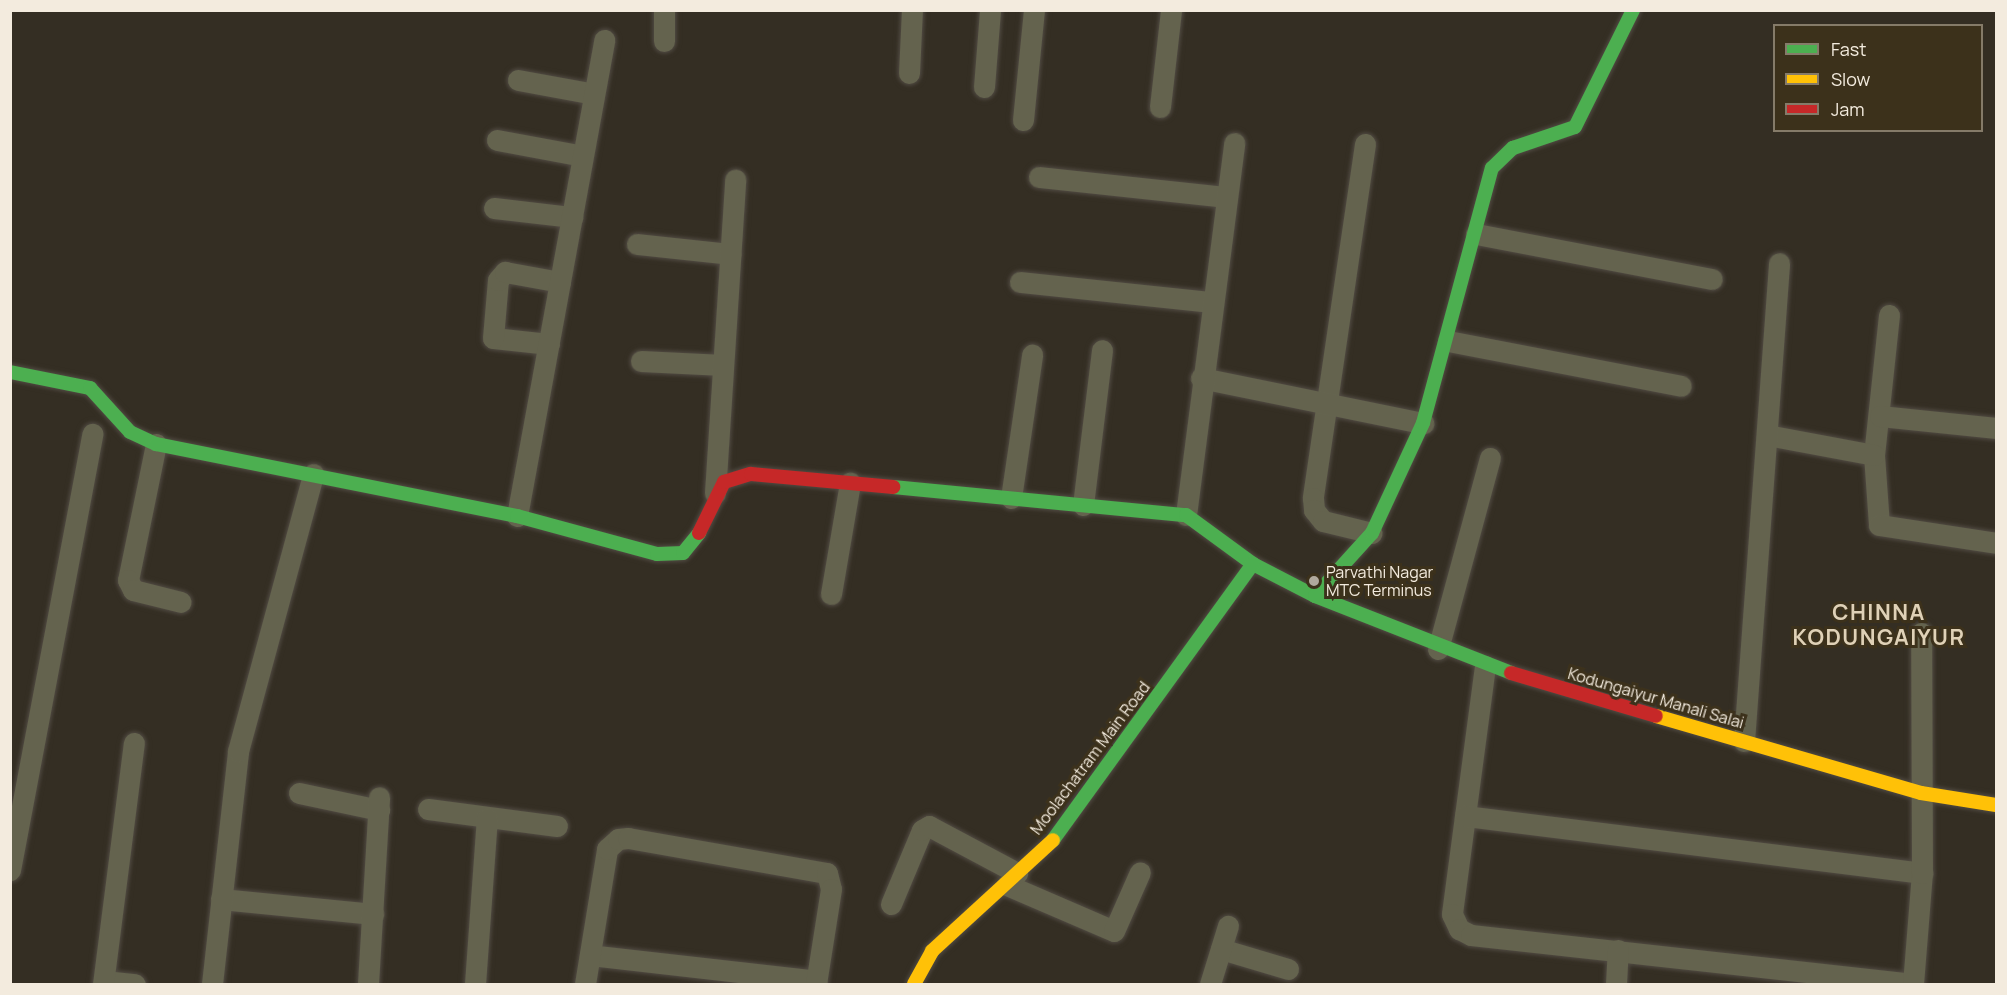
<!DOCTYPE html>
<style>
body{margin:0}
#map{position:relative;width:2007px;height:995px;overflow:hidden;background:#342e23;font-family:Manrope,sans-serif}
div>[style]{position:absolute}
.roads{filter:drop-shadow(0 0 2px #514b43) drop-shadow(0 0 2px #514b43)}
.street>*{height:21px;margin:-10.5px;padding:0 10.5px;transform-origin:10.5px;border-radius:10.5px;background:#64634e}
.fast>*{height:14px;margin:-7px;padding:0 7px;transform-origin:7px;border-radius:7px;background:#4caf50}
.slow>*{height:14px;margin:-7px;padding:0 7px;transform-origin:7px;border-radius:7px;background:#ffc107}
.jam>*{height:14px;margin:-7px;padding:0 7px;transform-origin:7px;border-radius:7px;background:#c62828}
.dots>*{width:16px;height:16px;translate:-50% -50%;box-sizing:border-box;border:3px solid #3c311b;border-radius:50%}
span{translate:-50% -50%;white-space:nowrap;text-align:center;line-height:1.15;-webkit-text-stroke:6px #3c311b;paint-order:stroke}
.poi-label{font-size:16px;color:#f3ebde}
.left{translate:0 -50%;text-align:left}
.street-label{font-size:16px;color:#f3ebde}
.district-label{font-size:22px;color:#dfd1b7;font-weight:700;letter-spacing:1.5px}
.frame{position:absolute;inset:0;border:12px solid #f3ebde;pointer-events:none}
.legend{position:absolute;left:1773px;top:24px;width:210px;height:108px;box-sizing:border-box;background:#3c311b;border:2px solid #857b69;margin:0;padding:8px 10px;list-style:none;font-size:18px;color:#f3ebde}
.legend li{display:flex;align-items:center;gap:12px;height:30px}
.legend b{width:30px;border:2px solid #857b69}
</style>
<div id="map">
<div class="roads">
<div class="street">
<i style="left:664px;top:10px;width:31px;rotate:90deg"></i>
<i style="left:909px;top:73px;width:63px;rotate:-87.3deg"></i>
<i style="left:518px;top:80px;width:77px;rotate:10.4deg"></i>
<i style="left:984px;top:87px;width:77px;rotate:-85.5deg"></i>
<i style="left:1160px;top:107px;width:98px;rotate:-83.5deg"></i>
<i style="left:1023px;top:120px;width:111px;rotate:-84.3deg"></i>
<i style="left:497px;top:140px;width:87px;rotate:10.5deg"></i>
<i style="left:1365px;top:144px;width:358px;rotate:98.4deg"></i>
<i style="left:1313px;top:498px;width:12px;rotate:85deg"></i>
<i style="left:1314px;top:510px;width:14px;rotate:51deg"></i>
<i style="left:1323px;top:521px;width:50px;rotate:13.8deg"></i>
<i style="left:1039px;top:177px;width:188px;rotate:6.1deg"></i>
<i style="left:494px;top:208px;width:79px;rotate:6.6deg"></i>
<i style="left:1476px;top:234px;width:240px;rotate:10.8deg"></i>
<i style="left:637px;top:244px;width:94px;rotate:6.1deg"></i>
<i style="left:1020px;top:282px;width:192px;rotate:6deg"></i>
<i style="left:1889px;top:315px;width:141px;rotate:96.1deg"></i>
<i style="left:1874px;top:455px;width:70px;rotate:85.9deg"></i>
<i style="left:1879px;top:525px;width:118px;rotate:8.7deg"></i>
<i style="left:1448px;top:341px;width:237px;rotate:10.9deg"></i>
<i style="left:549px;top:344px;width:56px;rotate:-173.9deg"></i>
<i style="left:493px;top:338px;width:58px;rotate:-85.1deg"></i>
<i style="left:498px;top:280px;width:11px;rotate:-49deg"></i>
<i style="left:505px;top:272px;width:56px;rotate:10.3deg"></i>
<i style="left:641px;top:361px;width:82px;rotate:2.8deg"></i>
<i style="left:1201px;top:378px;width:227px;rotate:11.5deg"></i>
<i style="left:1880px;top:416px;width:117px;rotate:5.9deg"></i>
<i style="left:1767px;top:435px;width:109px;rotate:10.6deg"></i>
<i style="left:156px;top:444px;width:139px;rotate:101.6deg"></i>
<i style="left:128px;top:580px;width:11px;rotate:63deg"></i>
<i style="left:133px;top:590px;width:49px;rotate:14deg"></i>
<i style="left:715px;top:493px;width:314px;rotate:-86.3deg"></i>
<i style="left:1011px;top:498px;width:145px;rotate:-81.6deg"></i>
<i style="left:1083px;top:505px;width:156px;rotate:-83deg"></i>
<i style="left:1186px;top:515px;width:375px;rotate:-82.6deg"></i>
<i style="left:517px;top:516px;width:484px;rotate:-79.6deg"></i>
<i style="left:831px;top:594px;width:113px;rotate:-80.3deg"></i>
<i style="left:1438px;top:649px;width:198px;rotate:-74.8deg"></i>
<i style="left:1485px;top:666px;width:250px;rotate:97.6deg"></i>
<i style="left:1452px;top:914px;width:17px;rotate:65deg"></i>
<i style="left:1459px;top:929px;width:13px;rotate:27deg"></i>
<i style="left:1471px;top:935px;width:445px;rotate:6.3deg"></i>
<i style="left:1744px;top:741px;width:479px;rotate:-85.8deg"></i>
<i style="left:299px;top:793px;width:82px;rotate:12deg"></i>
<i style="left:428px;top:809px;width:130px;rotate:7.5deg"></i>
<i style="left:1465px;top:816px;width:461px;rotate:7.1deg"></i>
<i style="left:10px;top:870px;width:444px;rotate:-79.3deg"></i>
<i style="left:1007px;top:885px;width:116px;rotate:23.3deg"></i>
<i style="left:1114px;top:931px;width:64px;rotate:-66.2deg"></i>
<i style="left:221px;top:899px;width:153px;rotate:5.6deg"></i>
<i style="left:891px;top:904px;width:80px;rotate:-67.3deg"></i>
<i style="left:922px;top:830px;width:8px;rotate:-30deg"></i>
<i style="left:929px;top:826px;width:100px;rotate:28.1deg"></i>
<i style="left:1221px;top:949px;width:70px;rotate:16.6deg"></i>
<i style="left:590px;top:955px;width:228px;rotate:6.5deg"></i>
<i style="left:104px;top:981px;width:31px;rotate:6deg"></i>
<i style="left:103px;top:984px;width:243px;rotate:-82.7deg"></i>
<i style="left:212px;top:984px;width:234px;rotate:-83.6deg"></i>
<i style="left:238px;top:751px;width:287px;rotate:-74.8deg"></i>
<i style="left:368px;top:984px;width:187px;rotate:-86.6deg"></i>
<i style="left:475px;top:984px;width:166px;rotate:-85.9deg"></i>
<i style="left:585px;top:984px;width:137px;rotate:-80.7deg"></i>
<i style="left:607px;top:849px;width:15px;rotate:-42deg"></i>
<i style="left:618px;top:839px;width:10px;rotate:-6deg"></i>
<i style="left:628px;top:838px;width:202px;rotate:10deg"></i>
<i style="left:827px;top:873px;width:16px;rotate:76deg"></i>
<i style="left:831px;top:889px;width:96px;rotate:99deg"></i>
<i style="left:1210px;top:984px;width:61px;rotate:-72.8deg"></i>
<i style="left:1616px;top:984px;width:34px;rotate:-87deg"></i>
<i style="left:1913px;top:984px;width:111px;rotate:-85.4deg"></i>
<i style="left:1922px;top:873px;width:240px;rotate:-90.2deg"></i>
</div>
<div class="fast">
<i style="left:10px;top:372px;width:82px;rotate:11.3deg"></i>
<i style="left:90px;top:388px;width:59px;rotate:47.7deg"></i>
<i style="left:130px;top:432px;width:29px;rotate:25deg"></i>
<i style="left:156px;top:444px;width:368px;rotate:11.3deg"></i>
<i style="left:517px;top:516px;width:145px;rotate:15.2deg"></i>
<i style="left:657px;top:554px;width:26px;rotate:-2deg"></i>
<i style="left:683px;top:553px;width:26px;rotate:-51deg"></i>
<i style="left:893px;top:487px;width:294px;rotate:5.5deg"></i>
<i style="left:1186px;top:515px;width:83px;rotate:36.2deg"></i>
<i style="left:1253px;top:564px;width:70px;rotate:27.3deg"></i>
<i style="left:1315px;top:596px;width:211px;rotate:21.4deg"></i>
<i style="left:1315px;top:596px;width:85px;rotate:-47.9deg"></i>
<i style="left:1372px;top:533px;width:121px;rotate:-65.1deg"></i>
<i style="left:1423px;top:423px;width:264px;rotate:-74.9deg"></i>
<i style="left:1492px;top:168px;width:29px;rotate:-44deg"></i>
<i style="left:1513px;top:148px;width:65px;rotate:-18.7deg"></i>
<i style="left:1575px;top:127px;width:131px;rotate:-63.6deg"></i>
<i style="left:1053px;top:840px;width:341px;rotate:-54.1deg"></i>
</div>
<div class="slow">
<i style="left:1656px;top:716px;width:276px;rotate:16.2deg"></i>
<i style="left:1921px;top:793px;width:76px;rotate:9.1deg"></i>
<i style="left:914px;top:984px;width:38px;rotate:-61deg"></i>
<i style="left:932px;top:951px;width:164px;rotate:-42.5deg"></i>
</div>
<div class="jam">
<i style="left:699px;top:533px;width:57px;rotate:-63.9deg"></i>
<i style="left:724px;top:482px;width:28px;rotate:-17deg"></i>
<i style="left:751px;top:474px;width:143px;rotate:5.2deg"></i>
<i style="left:1511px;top:673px;width:151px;rotate:16.5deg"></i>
</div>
</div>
<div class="dots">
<i style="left:1314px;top:581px;background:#b0a99d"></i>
</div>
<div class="poi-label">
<span class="left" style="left:1326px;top:581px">Parvathi Nagar<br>MTC Terminus</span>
</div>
<div class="street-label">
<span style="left:1656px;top:698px;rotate:16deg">Kodungaiyur Manali Salai</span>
<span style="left:1090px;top:758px;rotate:-53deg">Moolachatram Main Road</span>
</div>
<div class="district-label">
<span style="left:1879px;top:625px">CHINNA<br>KODUNGAIYUR</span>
</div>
<div class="frame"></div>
<ul class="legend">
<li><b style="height:8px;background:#4caf50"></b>Fast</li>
<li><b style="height:8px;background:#ffc107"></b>Slow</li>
<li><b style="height:8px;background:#c62828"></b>Jam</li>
</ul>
</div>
